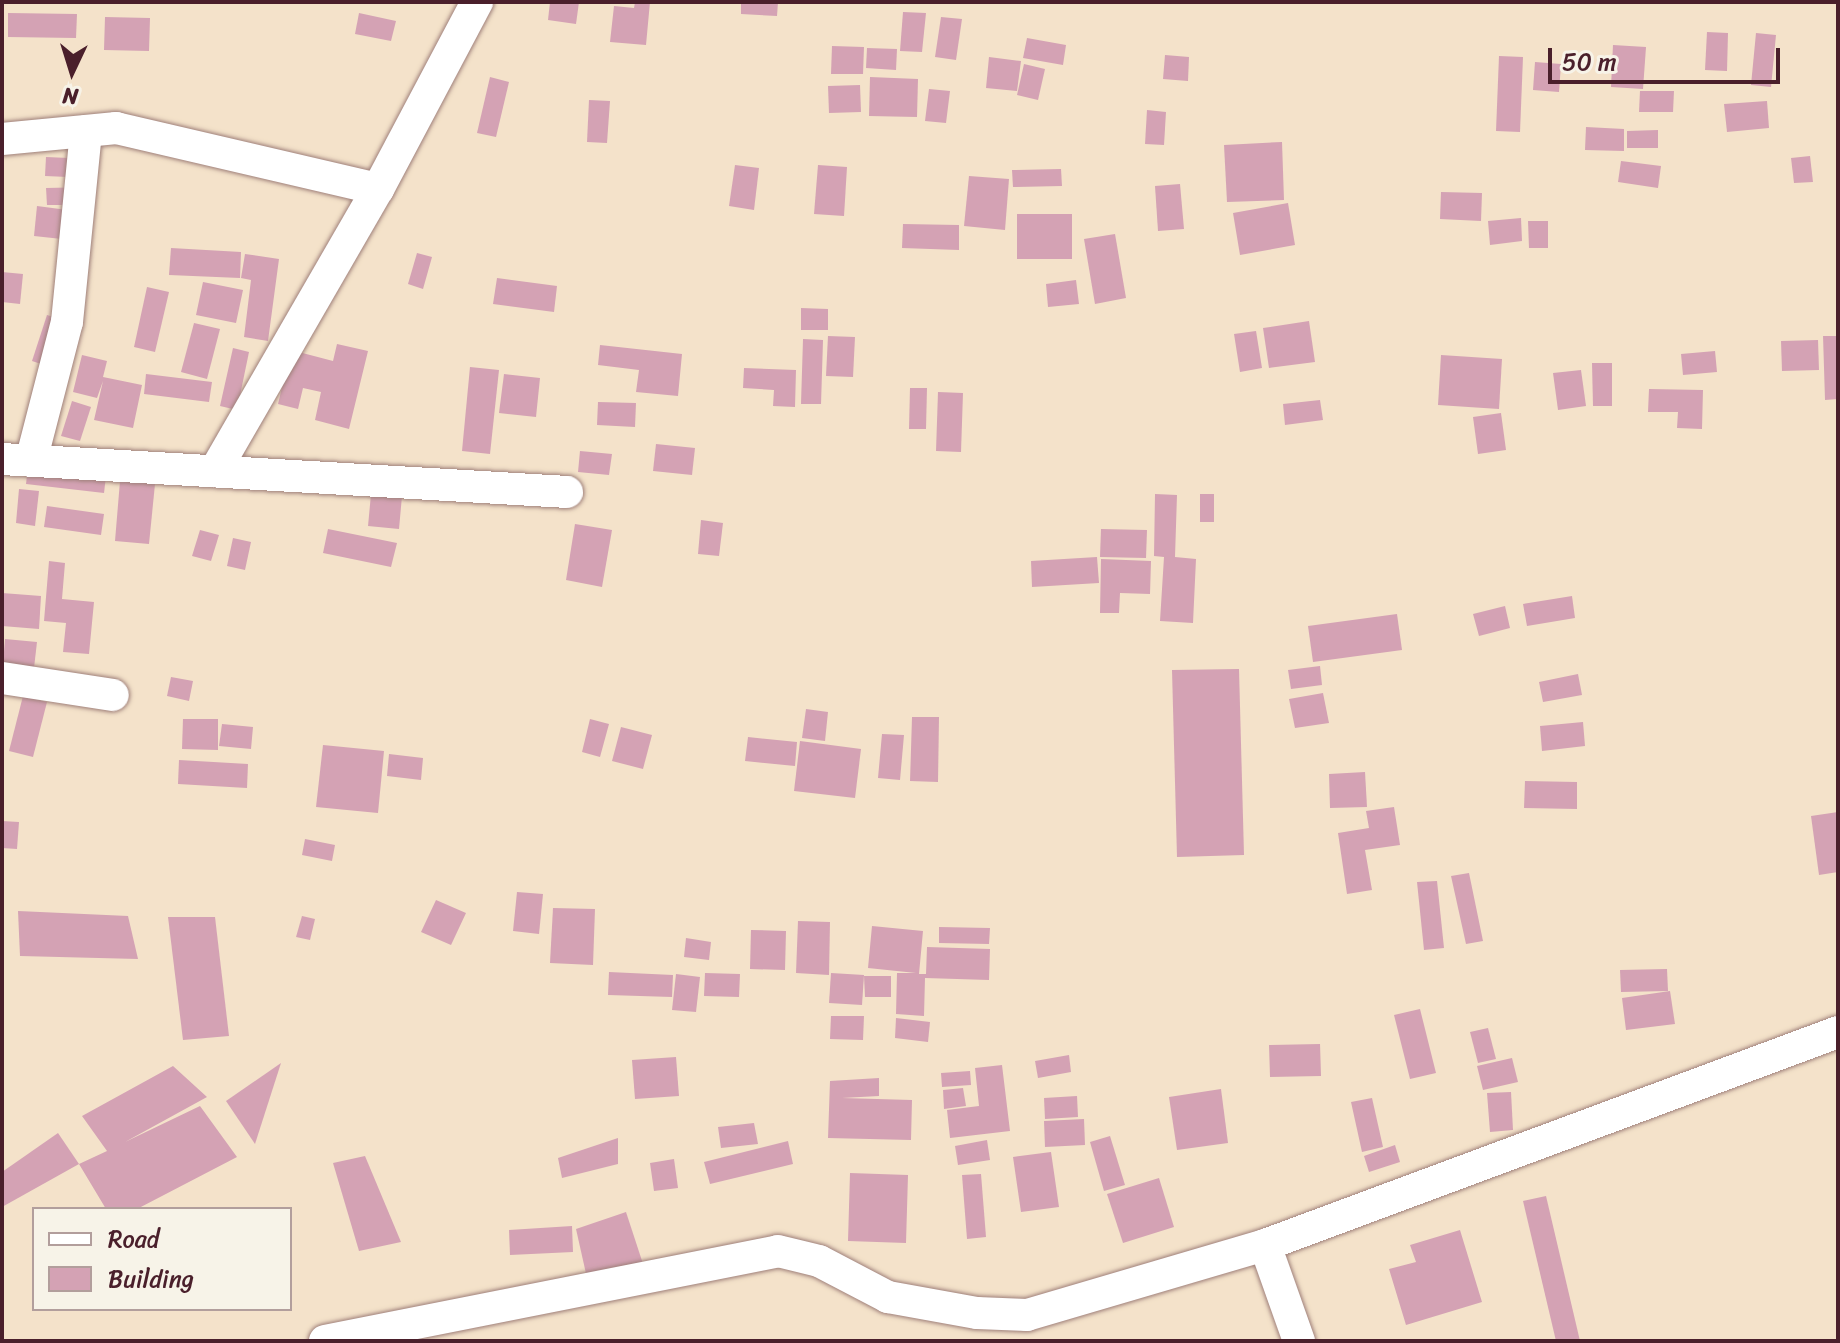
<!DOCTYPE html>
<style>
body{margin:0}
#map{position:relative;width:1840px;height:1343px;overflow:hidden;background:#f4e2ca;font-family:Sriracha,sans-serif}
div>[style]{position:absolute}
.building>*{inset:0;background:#d4a2b4}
.roads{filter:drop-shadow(0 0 2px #9f807a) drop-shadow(0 0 2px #9f807a)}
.minor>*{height:32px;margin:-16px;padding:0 16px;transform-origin:16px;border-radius:16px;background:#fff}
span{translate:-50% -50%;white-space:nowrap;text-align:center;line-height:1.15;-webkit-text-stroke:8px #f7f3e8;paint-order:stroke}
.frame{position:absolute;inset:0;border:4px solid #4a1f2b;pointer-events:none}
.legend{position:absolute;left:32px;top:1207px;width:260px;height:104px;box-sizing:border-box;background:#f7f3e8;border:2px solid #b29e9c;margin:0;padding:10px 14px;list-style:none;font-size:24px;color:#4a1f2b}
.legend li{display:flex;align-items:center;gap:16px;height:40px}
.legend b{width:40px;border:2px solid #b29e9c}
.north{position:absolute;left:32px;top:32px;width:80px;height:80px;-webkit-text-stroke:6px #f7f3e8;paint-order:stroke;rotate:184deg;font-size:22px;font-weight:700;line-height:32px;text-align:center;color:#4a1f2b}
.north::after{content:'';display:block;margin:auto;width:28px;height:36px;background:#4a1f2b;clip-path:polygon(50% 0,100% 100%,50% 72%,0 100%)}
.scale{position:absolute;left:1548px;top:48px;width:232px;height:36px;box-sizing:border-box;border:4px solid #4a1f2b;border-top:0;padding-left:10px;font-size:24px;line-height:28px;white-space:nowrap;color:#4a1f2b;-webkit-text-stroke:6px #f7f3e8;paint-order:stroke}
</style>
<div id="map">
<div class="building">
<i style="clip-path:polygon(550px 2px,579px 2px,576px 24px,548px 20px)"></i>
<i style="clip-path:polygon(635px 2px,650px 2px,646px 45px,610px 42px,614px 6px,634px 8px)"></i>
<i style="clip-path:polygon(741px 2px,778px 2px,777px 16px,741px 14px)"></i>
<i style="clip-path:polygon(903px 12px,926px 13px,922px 52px,900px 51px)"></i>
<i style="clip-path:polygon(8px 13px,77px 14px,76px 38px,8px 37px)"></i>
<i style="clip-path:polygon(359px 13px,396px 21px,391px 41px,355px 34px)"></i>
<i style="clip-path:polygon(105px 17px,150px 18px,149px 51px,104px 50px)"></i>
<i style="clip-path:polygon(941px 17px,962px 19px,956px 60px,935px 57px)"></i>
<i style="clip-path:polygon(1707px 32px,1728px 33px,1727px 71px,1705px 70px)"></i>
<i style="clip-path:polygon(1756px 33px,1776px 35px,1771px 87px,1751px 85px)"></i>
<i style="clip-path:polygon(1027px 38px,1066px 45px,1063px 65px,1023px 58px)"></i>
<i style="clip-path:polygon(1613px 45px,1646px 47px,1643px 89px,1611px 87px)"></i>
<i style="clip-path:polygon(832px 46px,864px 47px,863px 74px,831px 74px)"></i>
<i style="clip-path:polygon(867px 48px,897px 49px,896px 70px,866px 68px)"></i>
<i style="clip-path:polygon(1165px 55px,1189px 57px,1188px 81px,1163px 79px)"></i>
<i style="clip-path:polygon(1499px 56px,1523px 57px,1520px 132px,1496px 131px)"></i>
<i style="clip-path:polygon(989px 57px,1021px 61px,1017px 91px,986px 88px)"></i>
<i style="clip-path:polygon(1535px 62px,1561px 64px,1559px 92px,1533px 90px)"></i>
<i style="clip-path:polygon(1024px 64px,1045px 69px,1038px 100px,1017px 95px)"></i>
<i style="clip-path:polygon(490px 77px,509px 82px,496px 137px,477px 133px)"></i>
<i style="clip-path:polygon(870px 77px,918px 79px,917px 117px,869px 116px)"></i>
<i style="clip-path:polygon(860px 85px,861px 112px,829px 113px,828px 86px)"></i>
<i style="clip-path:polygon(929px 89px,950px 91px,946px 123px,925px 121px)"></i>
<i style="clip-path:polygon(1640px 91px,1674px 91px,1673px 112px,1639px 112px)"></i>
<i style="clip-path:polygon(589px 100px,610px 101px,607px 143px,587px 142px)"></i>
<i style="clip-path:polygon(1767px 101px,1769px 128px,1727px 132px,1724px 104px)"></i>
<i style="clip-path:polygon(1147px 110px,1166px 112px,1164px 145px,1145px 144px)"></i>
<i style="clip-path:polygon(1586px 127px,1624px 129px,1624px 151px,1585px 150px)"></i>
<i style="clip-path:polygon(1658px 130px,1658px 148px,1627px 148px,1627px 131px)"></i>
<i style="clip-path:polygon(1282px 142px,1284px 200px,1227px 202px,1224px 145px)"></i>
<i style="clip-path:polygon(1810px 156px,1813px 182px,1794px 183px,1791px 158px)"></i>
<i style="clip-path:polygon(46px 157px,92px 159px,91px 178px,45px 176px)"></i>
<i style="clip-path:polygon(1621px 161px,1661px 166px,1658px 188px,1618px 182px)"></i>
<i style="clip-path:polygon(735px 165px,759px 168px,754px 210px,729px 206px)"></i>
<i style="clip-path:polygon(818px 165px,847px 167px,844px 216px,814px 214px)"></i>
<i style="clip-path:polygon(1061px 169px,1062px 186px,1013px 187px,1012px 170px)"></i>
<i style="clip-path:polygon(969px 176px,1009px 179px,1005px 230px,964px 226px)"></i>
<i style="clip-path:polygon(1180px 184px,1184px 229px,1158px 231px,1155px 186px)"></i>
<i style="clip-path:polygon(91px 187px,91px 205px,47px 205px,46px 188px)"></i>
<i style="clip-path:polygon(1441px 192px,1482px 193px,1481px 221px,1440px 219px)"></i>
<i style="clip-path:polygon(1288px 203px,1295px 245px,1240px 255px,1233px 213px)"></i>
<i style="clip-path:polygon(37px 206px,75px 211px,71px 240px,34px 236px)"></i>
<i style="clip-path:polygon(1017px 214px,1072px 214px,1072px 259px,1017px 259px)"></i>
<i style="clip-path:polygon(1521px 218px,1522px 241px,1490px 245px,1488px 221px)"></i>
<i style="clip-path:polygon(1528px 221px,1548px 221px,1548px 248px,1529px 248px)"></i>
<i style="clip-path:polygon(903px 224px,959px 225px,959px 250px,902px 248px)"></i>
<i style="clip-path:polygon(1115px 234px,1126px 298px,1095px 304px,1084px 239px)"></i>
<i style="clip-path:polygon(171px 248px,241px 252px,240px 278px,169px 275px)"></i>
<i style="clip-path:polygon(417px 253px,432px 257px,423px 289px,408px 284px)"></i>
<i style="clip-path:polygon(245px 254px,279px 259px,268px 341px,244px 337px,251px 280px,241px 278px)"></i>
<i style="clip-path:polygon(2px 272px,23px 274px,20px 304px,2px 302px)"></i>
<i style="clip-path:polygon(497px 278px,557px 286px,554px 312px,493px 304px)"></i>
<i style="clip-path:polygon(1076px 280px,1079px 304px,1048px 307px,1046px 284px)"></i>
<i style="clip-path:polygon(203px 282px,243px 290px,236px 323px,196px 315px)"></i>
<i style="clip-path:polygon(147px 287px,169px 292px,155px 352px,134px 347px)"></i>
<i style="clip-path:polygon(801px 308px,828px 309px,828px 330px,801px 330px)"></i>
<i style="clip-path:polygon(47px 315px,72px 323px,56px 369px,32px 361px)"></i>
<i style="clip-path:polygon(1309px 321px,1315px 362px,1269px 368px,1263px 328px)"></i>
<i style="clip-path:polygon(194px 323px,220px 329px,207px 379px,181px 372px)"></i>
<i style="clip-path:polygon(1256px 331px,1262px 368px,1240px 372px,1234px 334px)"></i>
<i style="clip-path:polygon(828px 336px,855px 337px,853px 377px,826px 376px)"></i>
<i style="clip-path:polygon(1823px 336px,1838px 336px,1838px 399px,1825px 400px)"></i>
<i style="clip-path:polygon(803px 339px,823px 340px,821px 404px,801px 404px)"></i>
<i style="clip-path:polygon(1818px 340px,1819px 370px,1782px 371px,1781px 341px)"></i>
<i style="clip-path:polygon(337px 344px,368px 351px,349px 429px,315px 420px,321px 392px,303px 388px,298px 409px,278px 404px,291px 350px,333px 361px)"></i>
<i style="clip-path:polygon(600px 345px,682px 354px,678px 396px,636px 392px,639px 370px,598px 365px)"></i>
<i style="clip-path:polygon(233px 348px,249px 352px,237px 410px,220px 406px)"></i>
<i style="clip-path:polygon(1715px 351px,1717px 372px,1683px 375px,1681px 354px)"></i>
<i style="clip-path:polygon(82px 355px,107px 361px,103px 377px,142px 385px,133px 428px,94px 420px,103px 381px,97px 398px,73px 392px)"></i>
<i style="clip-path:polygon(1441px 355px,1502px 359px,1499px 409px,1438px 405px)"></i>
<i style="clip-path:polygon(1592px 363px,1612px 363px,1612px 406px,1593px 406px)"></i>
<i style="clip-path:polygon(470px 367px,499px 370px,490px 454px,462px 451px)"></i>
<i style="clip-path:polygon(744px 368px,796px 370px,795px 407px,773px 406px,774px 390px,743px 388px)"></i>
<i style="clip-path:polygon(1581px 370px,1586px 406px,1558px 410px,1553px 373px)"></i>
<i style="clip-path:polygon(146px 374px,212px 382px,209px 402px,144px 394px)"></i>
<i style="clip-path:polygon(504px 374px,540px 378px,536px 417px,499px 413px)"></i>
<i style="clip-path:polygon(910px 388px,927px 388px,926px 429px,909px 429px)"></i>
<i style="clip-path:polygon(1649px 389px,1703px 390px,1702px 429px,1677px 428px,1678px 412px,1648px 412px)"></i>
<i style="clip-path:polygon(938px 392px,963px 393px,961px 452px,936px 451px)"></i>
<i style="clip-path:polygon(1320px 400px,1323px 420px,1285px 425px,1283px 404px)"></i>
<i style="clip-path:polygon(72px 401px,91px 407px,80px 441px,61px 436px)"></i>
<i style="clip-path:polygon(598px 402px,636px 403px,635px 427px,597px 425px)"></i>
<i style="clip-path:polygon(1501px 413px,1506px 450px,1478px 454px,1473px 417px)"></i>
<i style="clip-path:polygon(656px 444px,695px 448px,692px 475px,653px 471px)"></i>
<i style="clip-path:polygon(580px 451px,612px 454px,609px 475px,578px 472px)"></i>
<i style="clip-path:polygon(28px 467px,106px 476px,104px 493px,26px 484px)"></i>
<i style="clip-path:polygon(120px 481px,155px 484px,149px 544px,115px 541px)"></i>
<i style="clip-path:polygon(19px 489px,39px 491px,35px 526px,16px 523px)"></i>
<i style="clip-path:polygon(371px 494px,402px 496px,399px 529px,368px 526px)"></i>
<i style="clip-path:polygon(1155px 494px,1177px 495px,1175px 557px,1196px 559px,1193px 623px,1160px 621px,1164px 557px,1154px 556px)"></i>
<i style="clip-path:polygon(1200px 494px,1214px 494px,1214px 522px,1200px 522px)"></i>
<i style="clip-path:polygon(47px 506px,104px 514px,101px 535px,44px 527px)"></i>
<i style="clip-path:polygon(701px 520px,723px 523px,719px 556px,698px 554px)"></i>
<i style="clip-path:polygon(575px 524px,612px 530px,602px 587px,566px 580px)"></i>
<i style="clip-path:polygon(328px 529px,397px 543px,391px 567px,323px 553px)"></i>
<i style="clip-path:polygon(1101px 529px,1147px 530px,1146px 558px,1100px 557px)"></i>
<i style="clip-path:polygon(200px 530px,219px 535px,211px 561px,192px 556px)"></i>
<i style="clip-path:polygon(233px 538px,251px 542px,245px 570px,227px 566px)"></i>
<i style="clip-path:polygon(1097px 557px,1099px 583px,1032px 587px,1031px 561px)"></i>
<i style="clip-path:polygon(1101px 559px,1151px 561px,1150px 594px,1120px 593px,1119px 613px,1100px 613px)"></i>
<i style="clip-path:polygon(49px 561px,65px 563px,62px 599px,94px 602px,89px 654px,63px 652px,66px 623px,44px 621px)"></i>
<i style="clip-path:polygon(2px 593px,41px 596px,39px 629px,2px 626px)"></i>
<i style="clip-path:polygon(1572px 596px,1575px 618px,1527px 626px,1523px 604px)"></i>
<i style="clip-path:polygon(1505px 606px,1510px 628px,1479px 636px,1473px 614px)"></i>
<i style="clip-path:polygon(1397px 614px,1402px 650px,1313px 662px,1308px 626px)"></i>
<i style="clip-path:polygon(5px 639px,37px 642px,34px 668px,3px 664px)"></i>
<i style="clip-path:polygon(1320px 666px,1322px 685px,1291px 689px,1288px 670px)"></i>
<i style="clip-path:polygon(1239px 669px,1244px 855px,1177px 857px,1172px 670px)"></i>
<i style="clip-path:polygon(1578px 674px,1582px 695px,1543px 702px,1539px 682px)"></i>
<i style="clip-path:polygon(171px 677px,193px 681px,189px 701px,167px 696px)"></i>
<i style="clip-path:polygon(1323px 693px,1329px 723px,1295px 728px,1289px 699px)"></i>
<i style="clip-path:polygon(23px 696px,47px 702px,33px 757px,9px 751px)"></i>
<i style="clip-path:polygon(806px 709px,828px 712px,825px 741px,802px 738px)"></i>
<i style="clip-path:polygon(912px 717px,939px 717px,938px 782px,910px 781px)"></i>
<i style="clip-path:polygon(183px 719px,218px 719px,218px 750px,182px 749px)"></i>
<i style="clip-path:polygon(590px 719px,609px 724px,600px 757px,582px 752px)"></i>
<i style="clip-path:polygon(1583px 722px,1585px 746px,1542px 751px,1540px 726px)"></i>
<i style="clip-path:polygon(222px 724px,253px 727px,251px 749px,219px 746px)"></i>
<i style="clip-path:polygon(621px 727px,652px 735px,643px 769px,612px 761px)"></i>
<i style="clip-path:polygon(882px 734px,904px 735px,900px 780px,878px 778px)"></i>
<i style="clip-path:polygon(748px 737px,797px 742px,795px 766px,745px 761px)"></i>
<i style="clip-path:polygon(800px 741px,861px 749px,855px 798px,794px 791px)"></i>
<i style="clip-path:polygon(323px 745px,384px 751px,378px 813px,316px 807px)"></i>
<i style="clip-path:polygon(389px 754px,423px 758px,421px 780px,387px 776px)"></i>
<i style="clip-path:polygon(179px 760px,248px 764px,247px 788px,178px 784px)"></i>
<i style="clip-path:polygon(1365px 772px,1367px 807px,1330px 808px,1329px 774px)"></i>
<i style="clip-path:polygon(1525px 781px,1577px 782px,1577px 809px,1524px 808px)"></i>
<i style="clip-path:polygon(1394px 807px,1400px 845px,1365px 850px,1372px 890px,1347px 894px,1338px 833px,1369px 828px,1366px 811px)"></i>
<i style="clip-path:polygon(1838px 812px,1838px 872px,1819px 875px,1811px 816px)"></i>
<i style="clip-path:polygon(2px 821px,19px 822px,17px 849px,2px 848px)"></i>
<i style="clip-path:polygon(305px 839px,335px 845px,332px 861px,302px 855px)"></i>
<i style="clip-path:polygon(1469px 873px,1483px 941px,1466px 944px,1451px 876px)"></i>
<i style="clip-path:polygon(1437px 881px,1444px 948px,1424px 950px,1417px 882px)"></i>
<i style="clip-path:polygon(517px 892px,543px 894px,539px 934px,513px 931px)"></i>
<i style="clip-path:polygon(436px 900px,466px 913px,451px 945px,421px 932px)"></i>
<i style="clip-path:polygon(553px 908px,595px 909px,593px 965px,550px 963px)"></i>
<i style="clip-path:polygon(18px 911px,128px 916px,138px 959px,20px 956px)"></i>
<i style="clip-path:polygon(302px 916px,315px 919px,310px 940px,296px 937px)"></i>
<i style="clip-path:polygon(168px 917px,215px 917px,229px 1036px,183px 1040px)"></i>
<i style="clip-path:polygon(798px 921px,830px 922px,829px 975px,796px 973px)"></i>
<i style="clip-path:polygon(872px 926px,923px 931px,919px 974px,926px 974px,927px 947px,990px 949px,989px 980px,925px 978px,924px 1016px,896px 1014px,897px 973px,916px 973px,868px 968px)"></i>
<i style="clip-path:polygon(939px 927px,990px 928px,989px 944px,939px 943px)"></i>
<i style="clip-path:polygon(751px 930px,786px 931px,785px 970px,750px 969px)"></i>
<i style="clip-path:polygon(686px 938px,711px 942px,709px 960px,684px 957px)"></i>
<i style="clip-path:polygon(1667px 969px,1668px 991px,1621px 992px,1620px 970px)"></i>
<i style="clip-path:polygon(609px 972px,673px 975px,672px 997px,608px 995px)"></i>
<i style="clip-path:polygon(705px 973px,740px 974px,739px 997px,704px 996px)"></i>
<i style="clip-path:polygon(831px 973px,864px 975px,862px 1005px,829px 1003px)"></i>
<i style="clip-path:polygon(676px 974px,700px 977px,696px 1012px,672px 1010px)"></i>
<i style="clip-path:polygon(864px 976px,891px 976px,891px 997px,865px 997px)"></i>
<i style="clip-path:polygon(1670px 991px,1675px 1024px,1626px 1030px,1622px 998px)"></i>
<i style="clip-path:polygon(1420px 1009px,1436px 1073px,1410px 1079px,1394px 1015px)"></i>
<i style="clip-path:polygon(831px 1016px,864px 1016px,863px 1040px,830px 1039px)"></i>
<i style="clip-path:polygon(896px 1018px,930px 1022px,928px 1042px,895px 1038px)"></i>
<i style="clip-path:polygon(1488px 1028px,1496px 1059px,1478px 1063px,1470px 1032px)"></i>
<i style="clip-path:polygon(1320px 1044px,1321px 1076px,1270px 1077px,1269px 1045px)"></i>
<i style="clip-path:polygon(1069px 1055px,1071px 1072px,1038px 1078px,1035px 1061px)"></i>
<i style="clip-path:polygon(676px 1057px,679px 1096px,635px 1099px,632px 1060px)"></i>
<i style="clip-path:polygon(1512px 1058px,1518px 1082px,1483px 1090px,1477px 1066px)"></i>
<i style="clip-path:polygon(281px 1063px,255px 1144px,226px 1101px)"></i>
<i style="clip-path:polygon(1002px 1065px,1010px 1131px,950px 1138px,947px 1110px,979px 1106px,975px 1068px)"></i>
<i style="clip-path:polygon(173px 1066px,207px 1097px,125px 1142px,200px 1106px,237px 1157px,137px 1209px,106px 1209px,79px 1164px,107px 1151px,82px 1116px)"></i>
<i style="clip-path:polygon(970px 1071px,971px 1085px,942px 1087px,941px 1073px)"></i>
<i style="clip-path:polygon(879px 1078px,879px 1096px,842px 1098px,912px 1100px,911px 1140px,828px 1138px,830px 1081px)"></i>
<i style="clip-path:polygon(963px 1088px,966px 1106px,944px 1109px,943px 1090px)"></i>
<i style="clip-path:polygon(1221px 1089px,1228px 1143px,1177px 1150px,1169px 1097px)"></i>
<i style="clip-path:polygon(1511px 1092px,1513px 1130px,1490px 1132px,1487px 1093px)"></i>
<i style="clip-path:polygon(1077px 1096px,1078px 1117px,1045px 1119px,1044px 1098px)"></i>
<i style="clip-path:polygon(1372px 1098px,1383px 1147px,1362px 1152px,1351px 1102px)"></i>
<i style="clip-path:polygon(1084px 1119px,1085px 1145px,1045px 1147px,1044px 1121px)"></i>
<i style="clip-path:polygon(754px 1123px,758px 1144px,721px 1148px,718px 1127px)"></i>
<i style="clip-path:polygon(58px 1133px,79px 1164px,2px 1207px,2px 1172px)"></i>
<i style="clip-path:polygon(1110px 1136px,1125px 1185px,1104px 1191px,1090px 1142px)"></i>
<i style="clip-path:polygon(618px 1138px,618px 1164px,562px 1178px,558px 1158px)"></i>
<i style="clip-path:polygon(987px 1140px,990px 1160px,958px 1165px,955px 1146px)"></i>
<i style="clip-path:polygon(788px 1141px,793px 1164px,710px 1184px,704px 1162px)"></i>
<i style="clip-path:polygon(1395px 1145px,1400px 1162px,1369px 1172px,1364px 1156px)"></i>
<i style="clip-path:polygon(1051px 1152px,1059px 1207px,1021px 1212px,1013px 1157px)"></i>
<i style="clip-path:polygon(365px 1156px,401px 1242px,359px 1251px,333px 1163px)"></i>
<i style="clip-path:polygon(674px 1159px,678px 1188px,654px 1191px,650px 1163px)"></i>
<i style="clip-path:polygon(850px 1173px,908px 1175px,906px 1243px,848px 1241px)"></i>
<i style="clip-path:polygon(981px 1174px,986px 1237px,967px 1239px,962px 1175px)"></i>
<i style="clip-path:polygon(1159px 1178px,1174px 1227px,1123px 1243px,1107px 1194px)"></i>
<i style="clip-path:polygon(1546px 1196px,1580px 1341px,1556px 1341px,1523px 1201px)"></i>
<i style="clip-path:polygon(626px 1212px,645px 1270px,587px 1278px,576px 1229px)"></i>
<i style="clip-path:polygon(572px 1226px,573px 1252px,510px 1255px,509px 1230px)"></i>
<i style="clip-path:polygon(1460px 1230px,1482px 1302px,1406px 1325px,1389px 1269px,1416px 1262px,1410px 1245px)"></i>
</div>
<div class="roads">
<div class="minor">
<i style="left:2px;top:139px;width:115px;rotate:-5.5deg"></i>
<i style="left:116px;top:128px;width:269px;rotate:13.1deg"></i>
<i style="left:2px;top:459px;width:566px;rotate:3.34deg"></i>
<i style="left:31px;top:461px;width:144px;rotate:-75.5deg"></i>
<i style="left:67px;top:322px;width:192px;rotate:-84.3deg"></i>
<i style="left:215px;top:471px;width:326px;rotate:-60deg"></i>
<i style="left:378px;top:189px;width:212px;rotate:-62.1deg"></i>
<i style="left:2px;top:678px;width:112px;rotate:8.7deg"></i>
<i style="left:1265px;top:1245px;width:102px;rotate:70.5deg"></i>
<i style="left:325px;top:1341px;width:462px;rotate:-11.2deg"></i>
<i style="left:778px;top:1251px;width:42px;rotate:13.7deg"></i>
<i style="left:819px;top:1261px;width:78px;rotate:27.6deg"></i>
<i style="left:888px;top:1297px;width:90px;rotate:10.2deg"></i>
<i style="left:977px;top:1313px;width:50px;rotate:2.3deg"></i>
<i style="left:1027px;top:1315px;width:248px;rotate:-16.4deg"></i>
<i style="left:1265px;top:1245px;width:611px;rotate:-20.39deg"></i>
</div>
</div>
<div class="frame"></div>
<ul class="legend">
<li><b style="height:10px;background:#fff"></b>Road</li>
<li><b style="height:22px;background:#d4a2b4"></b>Building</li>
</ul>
<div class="north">N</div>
<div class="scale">50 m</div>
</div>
